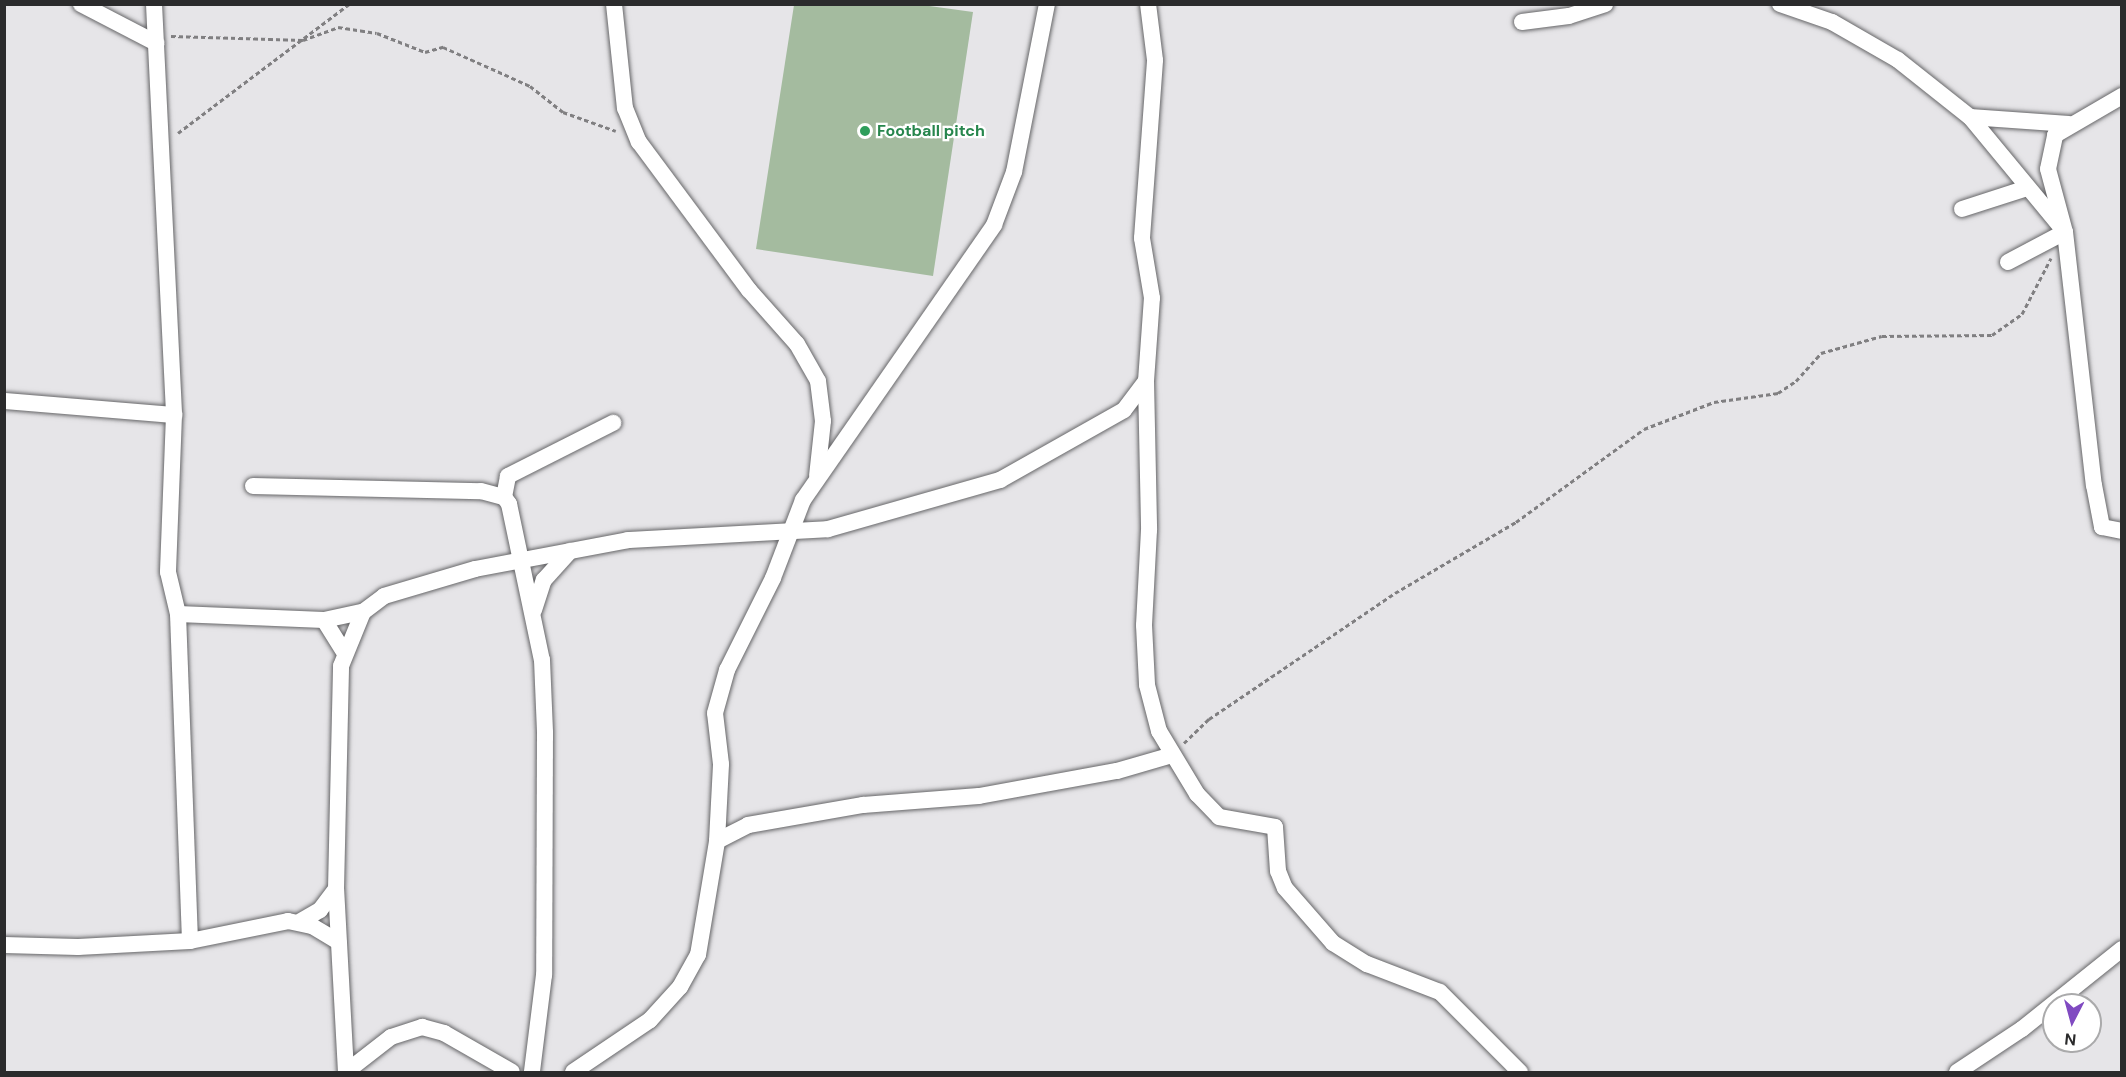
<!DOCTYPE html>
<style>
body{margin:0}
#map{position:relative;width:2126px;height:1077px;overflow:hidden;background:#e6e5e8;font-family:"DM Sans",sans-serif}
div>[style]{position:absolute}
.green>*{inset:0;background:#a4bb9f}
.path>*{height:3px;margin-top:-1.5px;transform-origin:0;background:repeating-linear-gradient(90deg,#807f81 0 4.5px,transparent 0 7.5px)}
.roads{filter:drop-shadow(0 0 2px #666668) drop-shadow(0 0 2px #666668)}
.minor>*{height:16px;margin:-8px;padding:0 8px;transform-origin:8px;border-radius:8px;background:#fff}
.dots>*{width:16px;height:16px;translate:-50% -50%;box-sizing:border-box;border:3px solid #fff;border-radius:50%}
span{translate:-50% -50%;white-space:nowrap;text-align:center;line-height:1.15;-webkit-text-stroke:4.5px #fff;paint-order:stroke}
.leisure-label{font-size:16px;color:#27864d;font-weight:700}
.left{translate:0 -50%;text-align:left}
.frame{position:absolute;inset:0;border:6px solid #2b2b2c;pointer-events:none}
.north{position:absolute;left:2042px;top:993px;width:60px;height:60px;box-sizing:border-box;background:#fff;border:2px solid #aaaaab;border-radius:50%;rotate:186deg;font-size:16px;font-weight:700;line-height:24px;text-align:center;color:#2b2b2c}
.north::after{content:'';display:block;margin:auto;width:21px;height:27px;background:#804ac1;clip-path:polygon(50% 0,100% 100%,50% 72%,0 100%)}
</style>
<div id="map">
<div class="green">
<i style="clip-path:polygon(794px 5px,922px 5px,973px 12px,933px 276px,756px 249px)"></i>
</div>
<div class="path">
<i style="left:171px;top:36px;width:132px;rotate:1.7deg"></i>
<i style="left:303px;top:40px;width:37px;rotate:-20deg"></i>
<i style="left:338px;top:27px;width:39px;rotate:9deg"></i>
<i style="left:377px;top:33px;width:52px;rotate:21.6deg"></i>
<i style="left:425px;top:52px;width:19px;rotate:-16deg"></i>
<i style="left:443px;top:47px;width:95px;rotate:24.1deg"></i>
<i style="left:530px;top:86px;width:42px;rotate:38.2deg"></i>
<i style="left:563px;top:112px;width:56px;rotate:19.7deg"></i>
<i style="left:178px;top:133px;width:214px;rotate:-37deg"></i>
<i style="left:1184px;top:743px;width:35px;rotate:-44deg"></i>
<i style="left:1209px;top:719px;width:225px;rotate:-34.1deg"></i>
<i style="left:1395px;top:593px;width:140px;rotate:-30.4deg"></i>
<i style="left:1516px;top:522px;width:158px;rotate:-36deg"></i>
<i style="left:1644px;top:429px;width:75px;rotate:-21.1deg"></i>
<i style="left:1714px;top:402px;width:65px;rotate:-8deg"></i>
<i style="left:1778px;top:393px;width:22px;rotate:-34deg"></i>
<i style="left:1796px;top:381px;width:38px;rotate:-48deg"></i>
<i style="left:1821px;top:353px;width:63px;rotate:-15.6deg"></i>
<i style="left:1882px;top:336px;width:110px;rotate:-0.5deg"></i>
<i style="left:1992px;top:335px;width:37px;rotate:-35deg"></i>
<i style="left:2022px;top:314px;width:63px;rotate:-62.6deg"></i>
</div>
<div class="roads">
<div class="minor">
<i style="left:81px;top:4px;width:85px;rotate:27.5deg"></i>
<i style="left:154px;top:4px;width:411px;rotate:87.2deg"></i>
<i style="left:174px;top:415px;width:157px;rotate:92.2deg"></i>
<i style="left:168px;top:572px;width:43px;rotate:76.6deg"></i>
<i style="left:178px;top:614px;width:327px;rotate:87.9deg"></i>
<i style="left:614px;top:4px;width:105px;rotate:84deg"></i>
<i style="left:625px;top:108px;width:37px;rotate:68deg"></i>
<i style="left:639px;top:142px;width:184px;rotate:53.4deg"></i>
<i style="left:749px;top:290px;width:72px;rotate:48.4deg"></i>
<i style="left:797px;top:344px;width:43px;rotate:60.4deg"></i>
<i style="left:818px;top:381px;width:40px;rotate:82.9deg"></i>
<i style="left:823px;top:421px;width:55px;rotate:96.2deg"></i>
<i style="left:1780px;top:4px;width:55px;rotate:19.1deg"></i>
<i style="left:1832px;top:22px;width:76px;rotate:29.9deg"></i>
<i style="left:1898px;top:60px;width:92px;rotate:38.4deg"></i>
<i style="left:1970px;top:117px;width:149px;rotate:50.4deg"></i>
<i style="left:2065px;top:232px;width:255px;rotate:83.5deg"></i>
<i style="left:2094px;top:485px;width:43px;rotate:79.2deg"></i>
<i style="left:2102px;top:527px;width:20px;rotate:11deg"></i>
<i style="left:1522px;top:22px;width:47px;rotate:-7.3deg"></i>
<i style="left:1569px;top:16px;width:38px;rotate:-18deg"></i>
<i style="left:1970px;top:117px;width:99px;rotate:4deg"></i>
<i style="left:1962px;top:209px;width:68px;rotate:-17.9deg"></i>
<i style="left:2008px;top:262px;width:64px;rotate:-27.8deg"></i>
<i style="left:2065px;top:232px;width:65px;rotate:-105.1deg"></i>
<i style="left:2048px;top:169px;width:35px;rotate:-78deg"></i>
<i style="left:2055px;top:135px;width:78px;rotate:-30.2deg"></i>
<i style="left:1146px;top:381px;width:149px;rotate:88.8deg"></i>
<i style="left:1149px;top:530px;width:95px;rotate:93deg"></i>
<i style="left:1144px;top:625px;width:60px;rotate:87.1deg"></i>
<i style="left:1147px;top:685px;width:48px;rotate:75.4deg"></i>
<i style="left:1159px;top:731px;width:74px;rotate:58.9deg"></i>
<i style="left:1197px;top:794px;width:32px;rotate:46deg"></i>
<i style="left:1219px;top:817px;width:57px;rotate:10.1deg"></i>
<i style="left:1275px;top:827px;width:44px;rotate:86.1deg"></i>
<i style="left:1278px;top:871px;width:18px;rotate:68deg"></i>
<i style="left:1285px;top:888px;width:73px;rotate:48.9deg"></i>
<i style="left:1333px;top:943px;width:40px;rotate:32deg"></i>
<i style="left:1367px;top:964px;width:78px;rotate:21deg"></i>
<i style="left:1440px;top:992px;width:113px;rotate:45deg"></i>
<i style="left:4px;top:401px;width:171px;rotate:4.7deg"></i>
<i style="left:253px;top:486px;width:228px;rotate:1.3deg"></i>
<i style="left:481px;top:491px;width:24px;rotate:15deg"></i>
<i style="left:504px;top:497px;width:9px;rotate:54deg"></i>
<i style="left:509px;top:504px;width:159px;rotate:78.1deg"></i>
<i style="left:542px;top:660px;width:73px;rotate:87.6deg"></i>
<i style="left:545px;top:733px;width:242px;rotate:90.2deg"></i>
<i style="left:544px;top:975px;width:98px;rotate:97.1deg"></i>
<i style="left:504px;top:497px;width:21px;rotate:-79deg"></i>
<i style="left:508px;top:476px;width:118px;rotate:-26.8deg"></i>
<i style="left:534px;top:610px;width:32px;rotate:-72deg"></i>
<i style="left:544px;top:580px;width:39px;rotate:-48deg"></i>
<i style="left:178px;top:614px;width:146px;rotate:2.4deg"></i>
<i style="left:324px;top:620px;width:40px;rotate:-12deg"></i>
<i style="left:324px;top:620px;width:36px;rotate:58deg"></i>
<i style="left:717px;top:841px;width:35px;rotate:-27deg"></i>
<i style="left:748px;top:825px;width:117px;rotate:-9.9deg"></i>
<i style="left:863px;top:805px;width:116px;rotate:-4.4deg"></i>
<i style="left:979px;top:796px;width:140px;rotate:-10.3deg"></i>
<i style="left:1117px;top:771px;width:57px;rotate:-16.2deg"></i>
<i style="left:301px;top:921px;width:22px;rotate:-30deg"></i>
<i style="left:320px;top:910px;width:26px;rotate:-53deg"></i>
<i style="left:4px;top:945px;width:74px;rotate:1.5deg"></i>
<i style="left:78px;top:947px;width:112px;rotate:-3.1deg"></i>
<i style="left:190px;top:941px;width:100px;rotate:-11.5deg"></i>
<i style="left:288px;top:921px;width:25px;rotate:12deg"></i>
<i style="left:312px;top:926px;width:31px;rotate:31deg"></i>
<i style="left:346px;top:1072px;width:183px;rotate:-93.1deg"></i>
<i style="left:336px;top:889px;width:223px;rotate:-88.7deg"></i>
<i style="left:341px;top:666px;width:58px;rotate:-67.8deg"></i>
<i style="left:363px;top:612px;width:26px;rotate:-37deg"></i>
<i style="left:384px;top:596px;width:95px;rotate:-16.5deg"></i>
<i style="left:475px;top:569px;width:156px;rotate:-10.7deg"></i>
<i style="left:628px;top:540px;width:200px;rotate:-3.1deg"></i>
<i style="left:828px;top:529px;width:179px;rotate:-15.9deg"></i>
<i style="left:1000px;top:480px;width:142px;rotate:-29.4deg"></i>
<i style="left:1124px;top:410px;width:36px;rotate:-53deg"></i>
<i style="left:1146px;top:381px;width:83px;rotate:-85.9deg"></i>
<i style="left:1152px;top:298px;width:61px;rotate:-99.5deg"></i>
<i style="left:1142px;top:238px;width:178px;rotate:-85.8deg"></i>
<i style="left:1155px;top:60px;width:56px;rotate:-97.1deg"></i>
<i style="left:346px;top:1072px;width:57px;rotate:-37.9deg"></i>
<i style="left:391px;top:1037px;width:33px;rotate:-18deg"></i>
<i style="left:422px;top:1027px;width:23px;rotate:15deg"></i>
<i style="left:444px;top:1033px;width:78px;rotate:29.8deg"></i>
<i style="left:573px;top:1072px;width:93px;rotate:-34deg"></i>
<i style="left:650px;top:1020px;width:45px;rotate:-47.7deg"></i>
<i style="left:680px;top:987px;width:37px;rotate:-61deg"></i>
<i style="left:698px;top:955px;width:116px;rotate:-80.5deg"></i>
<i style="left:717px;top:841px;width:77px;rotate:-87deg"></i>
<i style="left:721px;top:764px;width:51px;rotate:-96.7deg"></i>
<i style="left:715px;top:713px;width:45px;rotate:-74.4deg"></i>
<i style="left:727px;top:670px;width:103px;rotate:-63.4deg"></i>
<i style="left:773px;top:578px;width:84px;rotate:-69deg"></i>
<i style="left:803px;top:500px;width:335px;rotate:-55.2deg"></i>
<i style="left:994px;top:225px;width:57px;rotate:-69.3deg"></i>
<i style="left:1014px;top:172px;width:171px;rotate:-78.9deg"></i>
<i style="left:1957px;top:1072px;width:78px;rotate:-33.5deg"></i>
<i style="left:2022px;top:1029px;width:128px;rotate:-38.7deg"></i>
</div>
</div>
<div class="dots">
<i style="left:865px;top:131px;background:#2e9e5b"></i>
</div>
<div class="leisure-label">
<span class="left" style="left:877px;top:131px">Football pitch</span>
</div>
<div class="frame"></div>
<div class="north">N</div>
</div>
